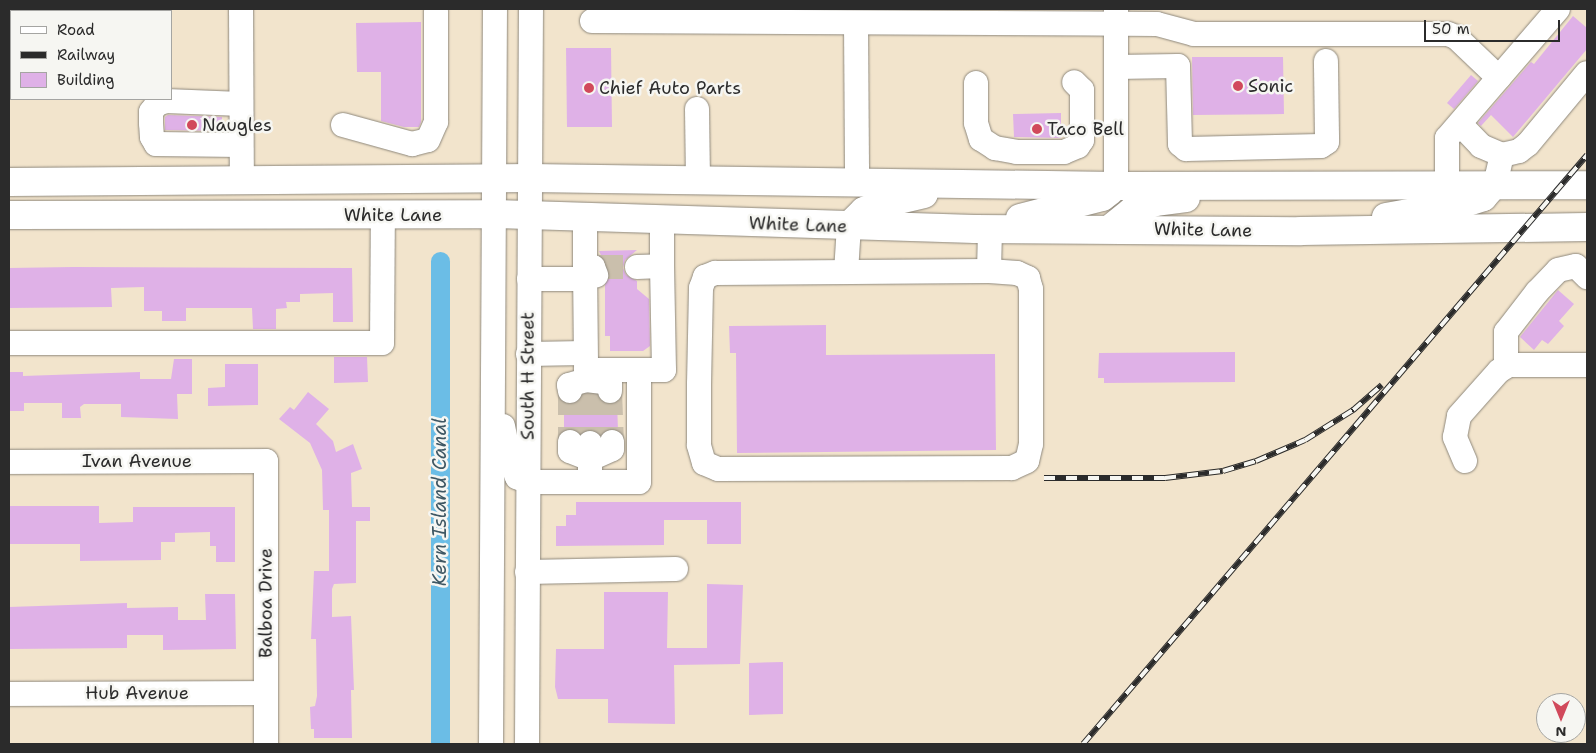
<!DOCTYPE html>
<style>
body{margin:0}
#map{position:relative;width:1596px;height:753px;overflow:hidden;background:#f2e4cc;font-family:"Shantell Sans",sans-serif}
div>[style]{position:absolute}
.canal>*{height:19px;margin:-9.5px;padding:0 9.5px;transform-origin:9.5px;border-radius:9.5px;background:#6bbde6}
.building>*{inset:0;background:#dfb1e7}
.minor-tunnel>*{height:24px;margin-top:-12px;transform-origin:0;background:repeating-linear-gradient(90deg,#cabfac 0 24px,transparent 0 36px)}
.roads{filter:drop-shadow(0 0 1px #8e887c) drop-shadow(0 0 1px #8e887c)}
.minor>*{height:24px;margin:-12px;padding:0 12px;transform-origin:12px;border-radius:12px;background:#fff}
.major>*{height:28px;margin:-14px;padding:0 14px;transform-origin:14px;border-radius:14px;background:#fff}
.rail>*{height:5.5px;margin-top:-2.75px;transform-origin:0;background:repeating-linear-gradient(90deg,#f6f6f2 0 11px,#2b2b2b 0 22px);box-sizing:border-box;border-block:1px solid #2b2b2b}
.dots>*{width:14px;height:14px;translate:-50% -50%;box-sizing:border-box;border:2px solid #f6f6f2;border-radius:50%}
span{translate:-50% -50%;white-space:nowrap;text-align:center;line-height:1.15;-webkit-text-stroke:5px #f6f6f2;paint-order:stroke}
.poi-label{font-size:18px;color:#2b2b2b}
.left{translate:0 -50%;text-align:left}
.street-label{font-size:18px;color:#2b2b2b}
.water-label{font-size:19px;color:#3e5763;font-style:italic}
.frame{position:absolute;inset:0;border:10px solid #2b2b2b;pointer-events:none}
.legend{position:absolute;left:10px;top:10px;width:162px;height:90px;box-sizing:border-box;background:#f6f6f2;border:1px solid #a5a5a2;margin:0;padding:6px 9px;list-style:none;font-size:15px;color:#2b2b2b}
.legend li{display:flex;align-items:center;gap:10px;height:25px}
.legend b{width:25px;border:1px solid #a5a5a2}
.north{position:absolute;left:1536px;top:693px;width:50px;height:50px;box-sizing:border-box;background:#f6f6f2;border:1px solid #a5a5a2;border-radius:50%;rotate:180deg;font-size:14px;font-weight:700;line-height:20px;text-align:center;color:#2b2b2b}
.north::after{content:'';display:block;margin:auto;width:18px;height:22px;background:#d1495b;clip-path:polygon(50% 0,100% 100%,50% 72%,0 100%)}
.scale{position:absolute;left:1424px;top:20px;width:136px;height:22px;box-sizing:border-box;border:2px solid #2b2b2b;border-top:0;padding-left:6px;font-size:15px;line-height:18px;white-space:nowrap;color:#2b2b2b;-webkit-text-stroke:4px #f6f6f2;paint-order:stroke}
</style>
<div id="map">
<div class="canal">
<i style="left:440px;top:744px;width:483px;rotate:-90deg"></i>
</div>
<div class="building">
<i style="clip-path:polygon(1573px 16px,1587px 28px,1587px 49px,1513px 137px,1491px 115px,1481px 126px,1478px 123px,1531px 62px,1534px 64px)"></i>
<i style="clip-path:polygon(421px 22px,421px 122px,419px 127px,404px 127px,381px 121px,381px 72px,357px 72px,356px 23px)"></i>
<i style="clip-path:polygon(566px 48px,611px 48px,612px 127px,567px 127px)"></i>
<i style="clip-path:polygon(1192px 57px,1283px 57px,1284px 114px,1193px 115px)"></i>
<i style="clip-path:polygon(1471px 75px,1478px 81px,1454px 109px,1447px 103px)"></i>
<i style="clip-path:polygon(1061px 113px,1061px 138px,1014px 137px,1013px 114px)"></i>
<i style="clip-path:polygon(168px 115px,222px 117px,222px 131px,165px 130px,165px 117px)"></i>
<i style="clip-path:polygon(637px 250px,625px 260px,623px 268px,626px 275px,637px 281px,637px 289px,649px 299px,650px 346px,643px 351px,610px 351px,610px 336px,605px 336px,605px 285px,609px 271px,599px 251px)"></i>
<i style="clip-path:polygon(73px 267px,352px 268px,353px 322px,333px 322px,333px 293px,300px 294px,300px 302px,286px 302px,287px 308px,276px 309px,276px 329px,253px 329px,252px 308px,186px 308px,186px 321px,162px 321px,162px 311px,144px 311px,144px 287px,111px 288px,112px 307px,9px 308px,9px 268px)"></i>
<i style="clip-path:polygon(1558px 290px,1574px 304px,1559px 321px,1564px 326px,1548px 344px,1542px 340px,1534px 350px,1520px 337px)"></i>
<i style="clip-path:polygon(826px 325px,826px 355px,995px 354px,996px 450px,737px 453px,736px 353px,730px 353px,729px 326px)"></i>
<i style="clip-path:polygon(1235px 352px,1235px 382px,1104px 383px,1104px 378px,1098px 378px,1099px 353px)"></i>
<i style="clip-path:polygon(334px 357px,367px 357px,368px 382px,334px 383px)"></i>
<i style="clip-path:polygon(174px 359px,192px 359px,192px 394px,177px 394px,178px 419px,121px 417px,121px 404px,84px 404px,80px 407px,81px 418px,62px 418px,62px 403px,24px 403px,24px 411px,9px 411px,9px 372px,23px 372px,23px 376px,140px 372px,140px 379px,171px 379px)"></i>
<i style="clip-path:polygon(225px 364px,258px 364px,258px 405px,208px 406px,208px 388px,225px 387px)"></i>
<i style="clip-path:polygon(308px 392px,329px 409px,316px 424px,333px 441px,336px 452px,353px 444px,362px 469px,351px 473px,352px 507px,370px 507px,370px 521px,356px 521px,356px 583px,334px 584px,332px 589px,332px 617px,351px 616px,354px 690px,351px 690px,352px 738px,314px 738px,314px 729px,311px 729px,310px 707px,315px 706px,317px 696px,316px 639px,311px 639px,314px 571px,329px 571px,329px 510px,323px 510px,322px 470px,310px 443px,279px 419px,290px 407px,294px 410px)"></i>
<i style="clip-path:polygon(587px 394px,597px 395px,604px 403px,617px 403px,618px 430px,606px 430px,600px 435px,590px 429px,580px 434px,570px 428px,564px 430px,564px 403px,573px 404px)"></i>
<i style="clip-path:polygon(576px 502px,741px 502px,741px 544px,707px 544px,707px 520px,664px 520px,664px 545px,556px 546px,556px 526px,566px 526px,566px 515px,576px 515px)"></i>
<i style="clip-path:polygon(9px 506px,99px 506px,99px 523px,133px 522px,133px 507px,235px 507px,235px 562px,216px 562px,216px 546px,210px 546px,210px 532px,175px 533px,175px 542px,161px 542px,161px 560px,80px 561px,80px 544px,9px 544px)"></i>
<i style="clip-path:polygon(707px 584px,743px 585px,740px 664px,674px 665px,675px 724px,608px 723px,608px 699px,558px 699px,555px 687px,556px 649px,604px 649px,604px 592px,668px 592px,667px 648px,707px 648px)"></i>
<i style="clip-path:polygon(205px 594px,235px 594px,236px 649px,163px 650px,163px 635px,127px 635px,127px 648px,9px 649px,9px 607px,127px 603px,127px 608px,178px 607px,178px 620px,206px 620px)"></i>
<i style="clip-path:polygon(783px 662px,783px 714px,749px 715px,749px 663px)"></i>
</div>
<div class="minor-tunnel">
<i style="left:599px;top:267px;width:38px"></i>
<i style="left:570px;top:391px;width:51px;rotate:90deg"></i>
<i style="left:588px;top:391px;width:51px;rotate:87.8deg"></i>
<i style="left:610px;top:391px;width:51px;rotate:87.8deg"></i>
</div>
<div class="roads">
<div class="minor">
<i style="left:241px;top:9px;width:171px;rotate:89.7deg"></i>
<i style="left:592px;top:21px;width:565px;rotate:0.3deg"></i>
<i style="left:1157px;top:24px;width:38px;rotate:15deg"></i>
<i style="left:1194px;top:34px;width:254px"></i>
<i style="left:1448px;top:34px;width:9px;rotate:21deg"></i>
<i style="left:1456px;top:37px;width:59px;rotate:43.6deg"></i>
<i style="left:856px;top:23px;width:159px;rotate:89.6deg"></i>
<i style="left:1116px;top:67px;width:62px;rotate:-0.9deg"></i>
<i style="left:1178px;top:66px;width:78px;rotate:88.5deg"></i>
<i style="left:1180px;top:144px;width:8px;rotate:40deg"></i>
<i style="left:1186px;top:149px;width:135px;rotate:-1.3deg"></i>
<i style="left:1321px;top:146px;width:7px;rotate:-34deg"></i>
<i style="left:1327px;top:142px;width:5px;rotate:-90deg"></i>
<i style="left:1327px;top:137px;width:76px;rotate:-90.8deg"></i>
<i style="left:976px;top:83px;width:40px;rotate:90deg"></i>
<i style="left:976px;top:123px;width:17px;rotate:73deg"></i>
<i style="left:981px;top:139px;width:17px;rotate:33deg"></i>
<i style="left:995px;top:148px;width:22px;rotate:10deg"></i>
<i style="left:1017px;top:152px;width:47px"></i>
<i style="left:1064px;top:152px;width:15px;rotate:-23deg"></i>
<i style="left:1078px;top:146px;width:7px;rotate:-56deg"></i>
<i style="left:1082px;top:140px;width:50px;rotate:-90deg"></i>
<i style="left:1082px;top:90px;width:11px;rotate:-135deg"></i>
<i style="left:241px;top:104px;width:75px;rotate:-177.7deg"></i>
<i style="left:166px;top:101px;width:9px;rotate:162deg"></i>
<i style="left:157px;top:104px;width:10px;rotate:127deg"></i>
<i style="left:151px;top:112px;width:11px;rotate:90deg"></i>
<i style="left:151px;top:123px;width:14px;rotate:86deg"></i>
<i style="left:152px;top:137px;width:8px;rotate:60deg"></i>
<i style="left:156px;top:144px;width:85px;rotate:0.7deg"></i>
<i style="left:697px;top:109px;width:71px;rotate:89.2deg"></i>
<i style="left:1460px;top:124px;width:30px;rotate:46deg"></i>
<i style="left:1481px;top:146px;width:23px;rotate:23deg"></i>
<i style="left:343px;top:125px;width:72px;rotate:15.4deg"></i>
<i style="left:412px;top:144px;width:16px;rotate:-14deg"></i>
<i style="left:428px;top:140px;width:20px;rotate:-66deg"></i>
<i style="left:436px;top:122px;width:111px;rotate:-90deg"></i>
<i style="left:1447px;top:185px;width:47px;rotate:-90deg"></i>
<i style="left:1447px;top:138px;width:170px;rotate:-49.3deg"></i>
<i style="left:1495px;top:185px;width:31px;rotate:-77deg"></i>
<i style="left:1502px;top:155px;width:17px;rotate:-13deg"></i>
<i style="left:1519px;top:151px;width:11px;rotate:-38deg"></i>
<i style="left:1528px;top:144px;width:92px;rotate:-50.3deg"></i>
<i style="left:1116px;top:186px;width:176px;rotate:-90deg"></i>
<i style="left:585px;top:218px;width:49px;rotate:90deg"></i>
<i style="left:585px;top:267px;width:8px"></i>
<i style="left:593px;top:267px;width:9px;rotate:69deg"></i>
<i style="left:585px;top:267px;width:103px;rotate:89.4deg"></i>
<i style="left:586px;top:370px;width:78px"></i>
<i style="left:664px;top:370px;width:104px;rotate:-91.1deg"></i>
<i style="left:637px;top:267px;width:25px;rotate:-2deg"></i>
<i style="left:662px;top:266px;width:45px;rotate:-90deg"></i>
<i style="left:989px;top:271px;width:28px;rotate:4deg"></i>
<i style="left:1017px;top:273px;width:12px;rotate:24deg"></i>
<i style="left:1028px;top:278px;width:11px;rotate:75deg"></i>
<i style="left:1031px;top:289px;width:155px;rotate:90deg"></i>
<i style="left:1031px;top:444px;width:17px;rotate:103deg"></i>
<i style="left:1027px;top:461px;width:17px;rotate:155deg"></i>
<i style="left:1012px;top:468px;width:294px;rotate:179.8deg"></i>
<i style="left:718px;top:469px;width:15px;rotate:-157deg"></i>
<i style="left:704px;top:463px;width:19px;rotate:-106deg"></i>
<i style="left:699px;top:445px;width:61px;rotate:-90deg"></i>
<i style="left:699px;top:384px;width:96px;rotate:-88.8deg"></i>
<i style="left:701px;top:288px;width:12px;rotate:-70deg"></i>
<i style="left:705px;top:277px;width:11px;rotate:-22deg"></i>
<i style="left:715px;top:273px;width:274px;rotate:-0.4deg"></i>
<i style="left:989px;top:271px;width:42px;rotate:-88.6deg"></i>
<i style="left:846px;top:272px;width:46px;rotate:-86.3deg"></i>
<i style="left:529px;top:279px;width:56px"></i>
<i style="left:9px;top:343px;width:373px"></i>
<i style="left:382px;top:343px;width:128px;rotate:-89.6deg"></i>
<i style="left:528px;top:354px;width:57px;rotate:-1deg"></i>
<i style="left:1506px;top:366px;width:34px;rotate:-90deg"></i>
<i style="left:1506px;top:332px;width:51px;rotate:-52.2deg"></i>
<i style="left:1537px;top:292px;width:30px;rotate:-46deg"></i>
<i style="left:1558px;top:270px;width:18px;rotate:-13deg"></i>
<i style="left:1576px;top:266px;width:16px;rotate:45deg"></i>
<i style="left:570px;top:391px;width:6px;rotate:-99deg"></i>
<i style="left:569px;top:385px;width:18px;rotate:-16deg"></i>
<i style="left:586px;top:380px;width:24px;rotate:7deg"></i>
<i style="left:610px;top:383px;width:8px;rotate:90deg"></i>
<i style="left:503px;top:426px;width:32px;rotate:79deg"></i>
<i style="left:509px;top:457px;width:22px;rotate:68deg"></i>
<i style="left:517px;top:477px;width:12px;rotate:24deg"></i>
<i style="left:528px;top:482px;width:111px"></i>
<i style="left:639px;top:482px;width:112px;rotate:-90deg"></i>
<i style="left:570px;top:442px;width:9px;rotate:90deg"></i>
<i style="left:570px;top:451px;width:22px;rotate:22deg"></i>
<i style="left:590px;top:459px;width:16px;rotate:-90deg"></i>
<i style="left:1465px;top:461px;width:26px;rotate:-113deg"></i>
<i style="left:1455px;top:437px;width:21px;rotate:-79deg"></i>
<i style="left:1459px;top:416px;width:60px;rotate:-48.4deg"></i>
<i style="left:1499px;top:371px;width:12px;rotate:-31deg"></i>
<i style="left:1509px;top:365px;width:78px"></i>
<i style="left:9px;top:462px;width:257px;rotate:-0.2deg"></i>
<i style="left:266px;top:461px;width:283px;rotate:90deg"></i>
<i style="left:590px;top:482px;width:23px;rotate:-90deg"></i>
<i style="left:590px;top:459px;width:24px;rotate:-24deg"></i>
<i style="left:612px;top:449px;width:7px;rotate:-90deg"></i>
<i style="left:527px;top:572px;width:149px;rotate:-1.2deg"></i>
<i style="left:9px;top:694px;width:257px;rotate:-0.2deg"></i>
<i style="left:491px;top:744px;width:735px;rotate:-89.69deg"></i>
<i style="left:527px;top:744px;width:735px;rotate:-89.69deg"></i>
</div>
<div class="major">
<i style="left:9px;top:182px;width:520px;rotate:-0.44deg"></i>
<i style="left:529px;top:178px;width:587px;rotate:0.78deg"></i>
<i style="left:1116px;top:186px;width:471px;rotate:-0.1deg"></i>
<i style="left:9px;top:215px;width:485px;rotate:-0.1deg"></i>
<i style="left:494px;top:214px;width:481px;rotate:1.8deg"></i>
<i style="left:975px;top:229px;width:326px;rotate:0.4deg"></i>
<i style="left:1301px;top:231px;width:286px;rotate:-0.8deg"></i>
<i style="left:1386px;top:217px;width:80px;rotate:-10deg"></i>
<i style="left:1465px;top:203px;width:19px;rotate:-18deg"></i>
<i style="left:1483px;top:197px;width:11px;rotate:-49deg"></i>
<i style="left:1020px;top:218px;width:85px;rotate:-14.4deg"></i>
<i style="left:1102px;top:197px;width:10px;rotate:-37deg"></i>
<i style="left:849px;top:226px;width:21px;rotate:-45deg"></i>
<i style="left:864px;top:211px;width:18px;rotate:-22deg"></i>
<i style="left:881px;top:204px;width:44px;rotate:-13.1deg"></i>
<i style="left:1110px;top:229px;width:28px;rotate:-39deg"></i>
<i style="left:1132px;top:211px;width:25px;rotate:-21deg"></i>
<i style="left:1155px;top:202px;width:31px;rotate:-7deg"></i>
</div>
</div>
<div class="rail">
<i style="left:1044px;top:478px;width:121px"></i>
<i style="left:1165px;top:478px;width:58px;rotate:-6.9deg"></i>
<i style="left:1223px;top:471px;width:34px;rotate:-17deg"></i>
<i style="left:1256px;top:461px;width:53px;rotate:-23.2deg"></i>
<i style="left:1305px;top:440px;width:57px;rotate:-32deg"></i>
<i style="left:1353px;top:410px;width:38px;rotate:-41deg"></i>
<i style="left:1083px;top:744px;width:775px;rotate:-49.45deg"></i>
</div>
<div class="dots">
<i style="left:1238px;top:86px;background:#d1495b"></i>
<i style="left:589px;top:88px;background:#d1495b"></i>
<i style="left:192px;top:125px;background:#d1495b"></i>
<i style="left:1037px;top:129px;background:#d1495b"></i>
</div>
<div class="poi-label">
<span class="left" style="left:1248px;top:86px">Sonic</span>
<span class="left" style="left:599px;top:88px">Chief Auto Parts</span>
<span class="left" style="left:202px;top:125px">Naugles</span>
<span class="left" style="left:1047px;top:129px">Taco Bell</span>
</div>
<div class="street-label">
<span style="left:393px;top:215px">White Lane</span>
<span style="left:798px;top:225px;rotate:2deg">White Lane</span>
<span style="left:1203px;top:230px;rotate:1deg">White Lane</span>
<span style="left:528px;top:376px;rotate:-90deg">South H Street</span>
<span style="left:137px;top:461px">Ivan Avenue</span>
<span style="left:266px;top:603px;rotate:-90deg">Balboa Drive</span>
<span style="left:137px;top:693px">Hub Avenue</span>
</div>
<div class="water-label">
<span style="left:440px;top:502px;rotate:-90deg">Kern Island Canal</span>
</div>
<div class="frame"></div>
<ul class="legend">
<li><b style="height:6px;background:#fff"></b>Road</li>
<li><b style="height:6px;background:#2b2b2b"></b>Railway</li>
<li><b style="height:14px;background:#dfb1e7"></b>Building</li>
</ul>
<div class="north">N</div>
<div class="scale">50 m</div>
</div>
